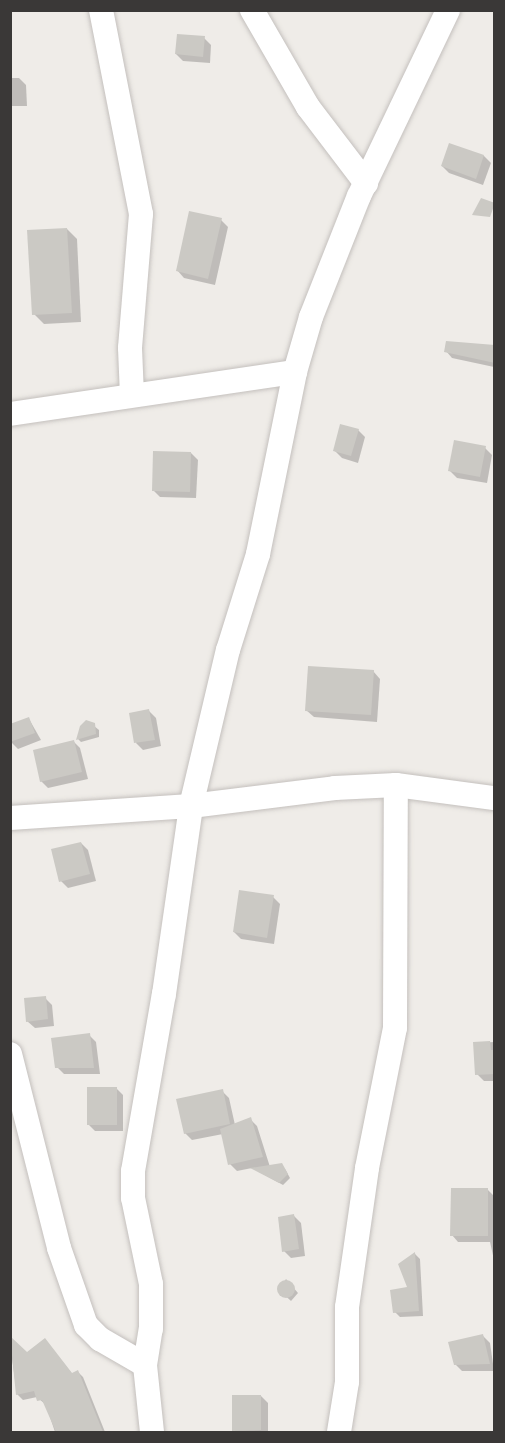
<!DOCTYPE html>
<style>
body{margin:0}
#map{position:relative;width:505px;height:1443px;overflow:hidden;background:#efece8;font-family:"Titillium Web",sans-serif}
div>[style]{position:absolute}
.shadow>*{inset:0;background:#0003}
.building>*{inset:0;background:#cbc9c4}
.round{border-radius:50%}
.roads{filter:drop-shadow(0 0 2px #c4c0bd) drop-shadow(0 0 2px #c4c0bd)}
.minor>*{height:24px;margin:-12px;padding:0 12px;transform-origin:12px;border-radius:12px;background:#fff}
span{translate:-50% -50%;white-space:nowrap;text-align:center;line-height:1.15;-webkit-text-stroke:5px #fdf9f5;paint-order:stroke}
.frame{position:absolute;inset:0;border:12px solid #3a3837;pointer-events:none}
</style>
<div id="map">
<div class="shadow">
<i style="clip-path:polygon(204px 38px,211px 45px,210px 63px,183px 61px,176px 54px)"></i>
<i style="clip-path:polygon(10px 78px,19px 78px,26px 85px,27px 106px,10px 106px)"></i>
<i style="clip-path:polygon(450px 145px,484px 156px,491px 163px,483px 185px,449px 173px,442px 166px)"></i>
<i style="clip-path:polygon(221px 220px,228px 227px,215px 285px,184px 278px,177px 270px)"></i>
<i style="clip-path:polygon(67px 229px,77px 239px,81px 322px,44px 324px,34px 314px)"></i>
<i style="clip-path:polygon(494px 347px,494px 367px,452px 358px,446px 351px)"></i>
<i style="clip-path:polygon(358px 430px,365px 437px,358px 463px,342px 458px,335px 451px)"></i>
<i style="clip-path:polygon(485px 448px,492px 455px,487px 483px,457px 478px,450px 471px)"></i>
<i style="clip-path:polygon(191px 453px,198px 460px,196px 498px,160px 497px,153px 490px)"></i>
<i style="clip-path:polygon(373px 671px,380px 679px,377px 722px,314px 717px,306px 710px)"></i>
<i style="clip-path:polygon(149px 711px,156px 718px,161px 746px,143px 750px,136px 743px)"></i>
<i style="clip-path:polygon(29px 719px,41px 740px,18px 749px,10px 741px)"></i>
<i style="clip-path:polygon(89px 722px,99px 730px,99px 737px,81px 742px,78px 739px)"></i>
<i style="clip-path:polygon(73px 741px,80px 748px,88px 779px,48px 788px,41px 781px)"></i>
<i style="clip-path:polygon(81px 843px,88px 850px,96px 881px,68px 888px,61px 881px)"></i>
<i style="clip-path:polygon(273px 897px,280px 904px,274px 944px,241px 939px,234px 932px)"></i>
<i style="clip-path:polygon(45px 998px,52px 1005px,54px 1026px,35px 1028px,27px 1021px)"></i>
<i style="clip-path:polygon(89px 1035px,96px 1042px,100px 1074px,64px 1074px,57px 1067px)"></i>
<i style="clip-path:polygon(494px 1042px,494px 1081px,484px 1081px,477px 1074px,475px 1043px)"></i>
<i style="clip-path:polygon(116px 1088px,123px 1095px,123px 1131px,95px 1131px,88px 1124px)"></i>
<i style="clip-path:polygon(222px 1091px,229px 1098px,235px 1125px,250px 1119px,257px 1126px,270px 1167px,285px 1169px,290px 1178px,283px 1185px,252px 1168px,237px 1171px,230px 1164px,223px 1134px,192px 1140px,185px 1133px)"></i>
<i style="clip-path:polygon(488px 1190px,494px 1196px,494px 1260px,490px 1242px,458px 1242px,452px 1235px)"></i>
<i style="clip-path:polygon(294px 1216px,301px 1223px,305px 1256px,291px 1258px,284px 1251px)"></i>
<i style="clip-path:polygon(415px 1254px,420px 1259px,423px 1316px,400px 1317px,395px 1312px,409px 1289px)"></i>
<i style="clip-path:polygon(286px 1279px,298px 1293px,291px 1301px,279px 1290px)"></i>
<i style="clip-path:polygon(483px 1336px,490px 1343px,494px 1371px,462px 1371px,455px 1364px)"></i>
<i style="clip-path:polygon(45px 1340px,73px 1375px,78px 1372px,83px 1377px,105px 1432px,55px 1432px,46px 1405px,37px 1397px,23px 1400px,17px 1394px,10px 1344px,27px 1354px)"></i>
<i style="clip-path:polygon(261px 1396px,268px 1403px,268px 1432px,236px 1432px,234px 1430px)"></i>
</div>
<div class="building">
<i style="clip-path:polygon(177px 34px,205px 36px,203px 57px,175px 54px)"></i>
<i style="clip-path:polygon(449px 143px,484px 155px,476px 179px,441px 166px)"></i>
<i style="clip-path:polygon(481px 198px,495px 203px,490px 217px,472px 215px)"></i>
<i style="clip-path:polygon(189px 211px,222px 218px,208px 279px,176px 271px)"></i>
<i style="clip-path:polygon(67px 228px,72px 313px,32px 315px,27px 230px)"></i>
<i style="clip-path:polygon(446px 341px,495px 345px,495px 363px,444px 352px)"></i>
<i style="clip-path:polygon(340px 424px,359px 429px,351px 456px,333px 451px)"></i>
<i style="clip-path:polygon(454px 440px,486px 446px,480px 477px,448px 471px)"></i>
<i style="clip-path:polygon(153px 451px,191px 452px,190px 492px,152px 491px)"></i>
<i style="clip-path:polygon(308px 666px,374px 670px,371px 715px,305px 711px)"></i>
<i style="clip-path:polygon(149px 709px,155px 740px,134px 743px,129px 713px)"></i>
<i style="clip-path:polygon(29px 717px,35px 733px,10px 742px,10px 724px)"></i>
<i style="clip-path:polygon(86px 720px,95px 723px,96px 734px,76px 740px,80px 726px)"></i>
<i style="clip-path:polygon(74px 740px,82px 772px,40px 782px,33px 750px)"></i>
<i style="clip-path:polygon(81px 842px,90px 874px,59px 882px,51px 849px)"></i>
<i style="clip-path:polygon(239px 890px,274px 895px,267px 938px,233px 932px)"></i>
<i style="clip-path:polygon(46px 996px,48px 1019px,26px 1022px,24px 998px)"></i>
<i style="clip-path:polygon(90px 1033px,94px 1068px,55px 1068px,51px 1038px)"></i>
<i style="clip-path:polygon(490px 1041px,491px 1050px,495px 1050px,495px 1074px,475px 1075px,473px 1042px)"></i>
<i style="clip-path:polygon(87px 1087px,117px 1087px,117px 1125px,87px 1125px)"></i>
<i style="clip-path:polygon(223px 1089px,230px 1124px,184px 1134px,176px 1099px)"></i>
<i style="clip-path:polygon(251px 1117px,263px 1157px,228px 1165px,220px 1129px)"></i>
<i style="clip-path:polygon(282px 1163px,288px 1174px,279px 1183px,250px 1168px)"></i>
<i style="clip-path:polygon(451px 1188px,488px 1188px,488px 1236px,450px 1236px)"></i>
<i style="clip-path:polygon(294px 1214px,299px 1249px,282px 1252px,278px 1217px)"></i>
<i style="clip-path:polygon(415px 1252px,419px 1311px,393px 1313px,390px 1290px,407px 1287px,398px 1264px)"></i>
<i class="round" style="left:277px;top:1280px;width:18px;height:18px"></i>
<i style="clip-path:polygon(483px 1334px,490px 1364px,454px 1365px,448px 1342px)"></i>
<i style="clip-path:polygon(10px 1336px,27px 1352px,45px 1338px,72px 1373px,78px 1370px,103px 1432px,56px 1432px,42px 1400px,37px 1401px,34px 1391px,16px 1395px)"></i>
<i style="clip-path:polygon(232px 1395px,261px 1395px,261px 1430px,232px 1431px)"></i>
</div>
<div class="roads">
<div class="minor">
<i style="left:101px;top:10px;width:208px;rotate:78.9deg"></i>
<i style="left:141px;top:214px;width:134px;rotate:94.7deg"></i>
<i style="left:130px;top:348px;width:47px;rotate:87.6deg"></i>
<i style="left:252px;top:10px;width:112px;rotate:60deg"></i>
<i style="left:308px;top:107px;width:96px;rotate:52.7deg"></i>
<i style="left:10px;top:414px;width:288px;rotate:-8.4deg"></i>
<i style="left:10px;top:818px;width:181px;rotate:-3.8deg"></i>
<i style="left:191px;top:806px;width:145px;rotate:-7.1deg"></i>
<i style="left:335px;top:788px;width:61px;rotate:-2.8deg"></i>
<i style="left:396px;top:785px;width:99px;rotate:7.6deg"></i>
<i style="left:10px;top:1054px;width:200px;rotate:75.8deg"></i>
<i style="left:59px;top:1248px;width:82px;rotate:70.7deg"></i>
<i style="left:86px;top:1325px;width:20px;rotate:45deg"></i>
<i style="left:100px;top:1339px;width:52px;rotate:30deg"></i>
<i style="left:152px;top:1432px;width:67px;rotate:-96deg"></i>
<i style="left:145px;top:1365px;width:36px;rotate:-81deg"></i>
<i style="left:151px;top:1329px;width:45px;rotate:-90deg"></i>
<i style="left:151px;top:1284px;width:88px;rotate:-101.8deg"></i>
<i style="left:133px;top:1198px;width:27px;rotate:-90deg"></i>
<i style="left:133px;top:1171px;width:180px;rotate:-80.1deg"></i>
<i style="left:164px;top:994px;width:190px;rotate:-81.8deg"></i>
<i style="left:191px;top:806px;width:160px;rotate:-76.7deg"></i>
<i style="left:228px;top:650px;width:101px;rotate:-72.6deg"></i>
<i style="left:258px;top:554px;width:186px;rotate:-78.5deg"></i>
<i style="left:295px;top:372px;width:57px;rotate:-73.8deg"></i>
<i style="left:311px;top:317px;width:130px;rotate:-68.4deg"></i>
<i style="left:359px;top:196px;width:206px;rotate:-64.4deg"></i>
<i style="left:339px;top:1432px;width:51px;rotate:-80.9deg"></i>
<i style="left:347px;top:1382px;width:75px;rotate:-90deg"></i>
<i style="left:347px;top:1307px;width:140px;rotate:-81.8deg"></i>
<i style="left:367px;top:1168px;width:143px;rotate:-78.7deg"></i>
<i style="left:395px;top:1028px;width:243px;rotate:-89.8deg"></i>
</div>
</div>
<div class="frame"></div>
</div>
